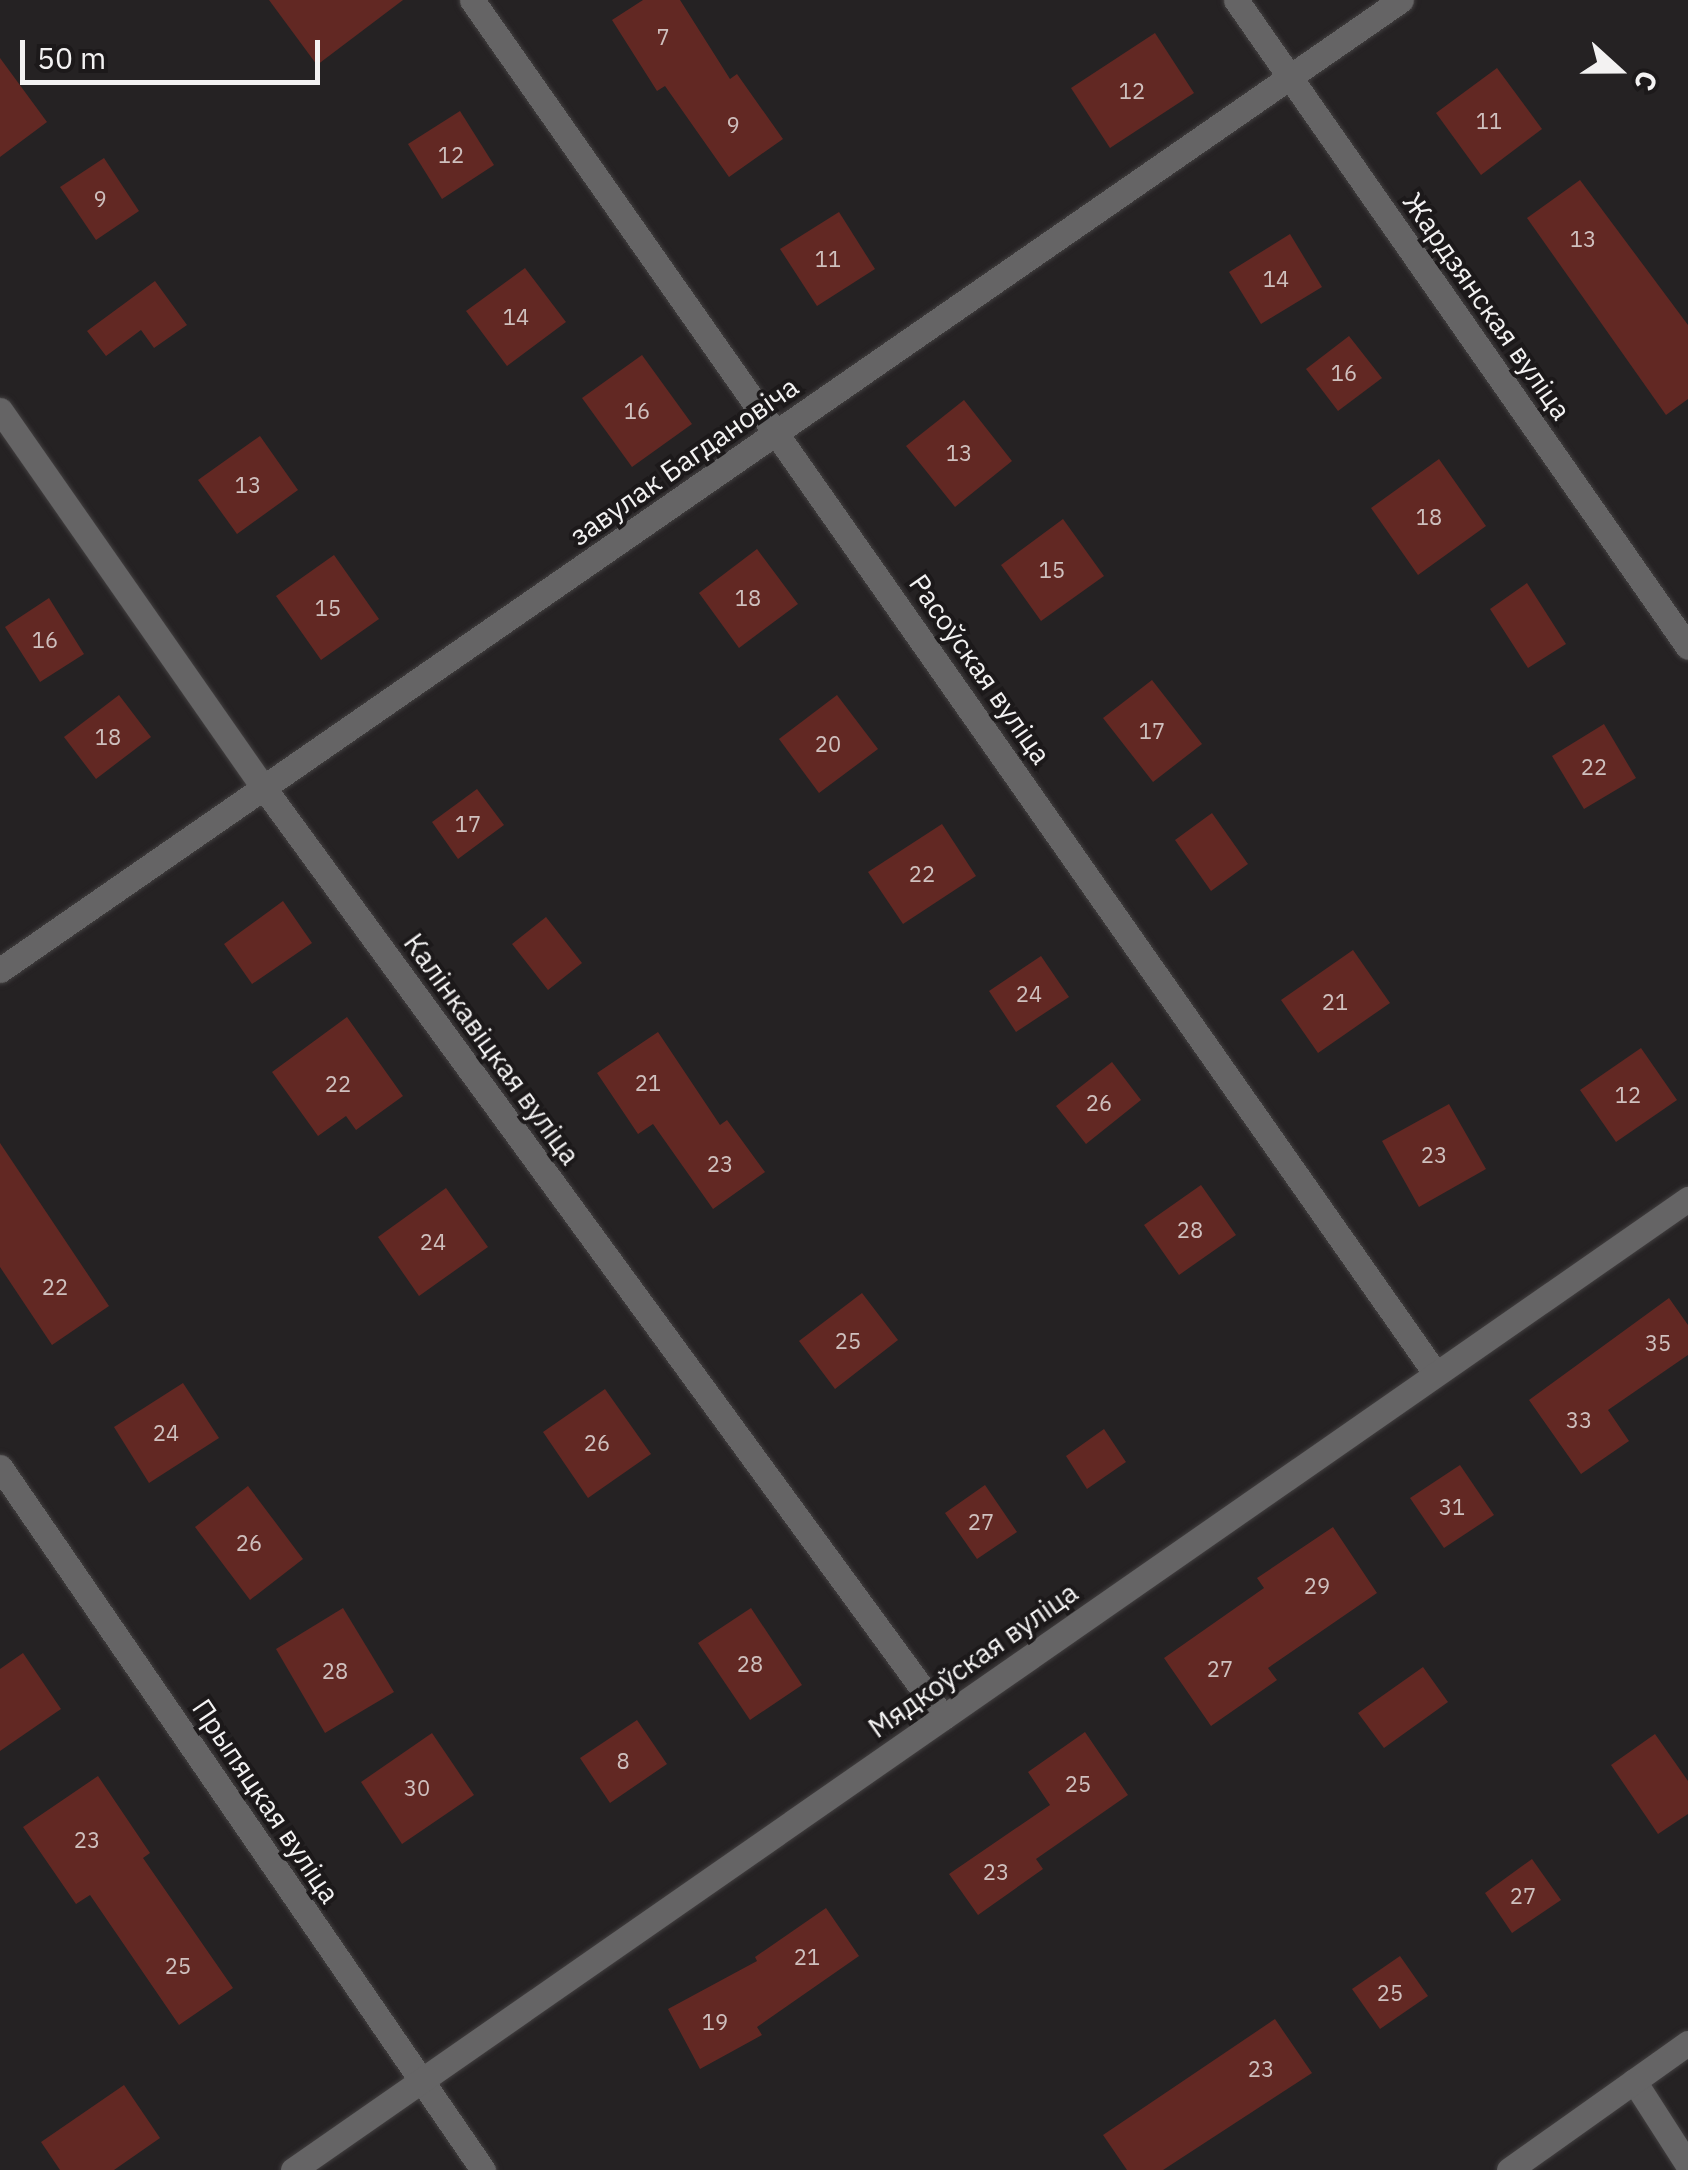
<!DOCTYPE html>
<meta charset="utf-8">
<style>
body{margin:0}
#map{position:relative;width:1688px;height:2170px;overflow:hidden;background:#252223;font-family:"IBM Plex Sans",sans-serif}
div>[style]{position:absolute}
.building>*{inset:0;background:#622823}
.roads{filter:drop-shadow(0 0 2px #423f40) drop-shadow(0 0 2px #423f40)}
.minor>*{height:25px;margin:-12.5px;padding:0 12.5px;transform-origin:12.5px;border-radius:12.5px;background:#656465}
span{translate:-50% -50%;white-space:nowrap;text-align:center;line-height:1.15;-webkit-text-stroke:8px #1c191a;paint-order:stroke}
.number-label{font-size:22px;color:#cfc0be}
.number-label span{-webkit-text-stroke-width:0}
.street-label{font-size:28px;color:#f3f2f2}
.north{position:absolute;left:1568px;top:20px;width:100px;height:100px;-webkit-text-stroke:8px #1c191a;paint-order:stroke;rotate:111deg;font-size:28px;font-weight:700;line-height:40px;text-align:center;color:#f3f2f2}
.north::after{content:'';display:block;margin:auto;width:35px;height:45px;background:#f3f2f2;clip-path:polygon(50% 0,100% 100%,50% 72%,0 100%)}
.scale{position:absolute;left:20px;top:40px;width:300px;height:45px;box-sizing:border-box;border:5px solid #f3f2f2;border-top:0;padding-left:12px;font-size:30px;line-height:35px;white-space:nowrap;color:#f3f2f2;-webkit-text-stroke:8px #1c191a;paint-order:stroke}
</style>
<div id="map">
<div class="building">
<i style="clip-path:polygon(269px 0,403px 0,317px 65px)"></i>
<i style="clip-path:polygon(643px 0,680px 0,730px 79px,737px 74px,783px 139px,729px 177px,665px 86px,657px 91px,612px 20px)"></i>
<i style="clip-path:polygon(1155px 33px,1194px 93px,1110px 148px,1071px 88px)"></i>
<i style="clip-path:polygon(0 58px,47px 122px,0 157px)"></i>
<i style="clip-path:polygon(1497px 68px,1542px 129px,1481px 175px,1436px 113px)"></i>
<i style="clip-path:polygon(460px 111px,494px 165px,442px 199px,408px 144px)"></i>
<i style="clip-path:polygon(104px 158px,139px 211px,96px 240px,60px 187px)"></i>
<i style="clip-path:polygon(1580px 180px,1688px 325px,1688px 399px,1666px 415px,1527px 218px)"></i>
<i style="clip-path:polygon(839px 212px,875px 269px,817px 306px,780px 249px)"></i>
<i style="clip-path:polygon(1290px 234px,1322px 287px,1261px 324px,1229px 272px)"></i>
<i style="clip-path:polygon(525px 268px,566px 322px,507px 366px,466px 311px)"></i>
<i style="clip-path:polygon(155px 281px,187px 325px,154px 348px,141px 330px,106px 356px,87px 331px)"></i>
<i style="clip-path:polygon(1349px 336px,1382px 378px,1338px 411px,1306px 369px)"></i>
<i style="clip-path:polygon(642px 355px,692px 424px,632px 467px,582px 398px)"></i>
<i style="clip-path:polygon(964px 400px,1012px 461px,955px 507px,906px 446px)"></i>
<i style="clip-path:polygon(260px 436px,298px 490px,237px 534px,198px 480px)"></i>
<i style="clip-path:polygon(1439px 459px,1486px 526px,1418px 575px,1371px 508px)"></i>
<i style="clip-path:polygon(1063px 519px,1104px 576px,1041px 621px,1001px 565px)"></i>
<i style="clip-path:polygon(757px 549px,798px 604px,739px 648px,699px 593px)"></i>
<i style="clip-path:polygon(334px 555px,379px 619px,321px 660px,276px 596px)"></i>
<i style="clip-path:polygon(1527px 583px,1566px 644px,1528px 668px,1490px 609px)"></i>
<i style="clip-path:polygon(49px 598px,84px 654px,40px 682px,5px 627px)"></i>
<i style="clip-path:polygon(1152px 680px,1202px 744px,1153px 782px,1103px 718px)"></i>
<i style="clip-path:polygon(119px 695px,151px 737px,96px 779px,64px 737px)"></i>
<i style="clip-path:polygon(837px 695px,878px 749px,819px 793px,779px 739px)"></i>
<i style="clip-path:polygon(1604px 724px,1636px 778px,1584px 809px,1552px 756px)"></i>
<i style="clip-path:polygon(477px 789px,504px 825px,458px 859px,432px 822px)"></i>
<i style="clip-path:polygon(1212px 813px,1248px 864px,1211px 891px,1175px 840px)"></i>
<i style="clip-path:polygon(942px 824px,976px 876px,903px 924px,868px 872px)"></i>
<i style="clip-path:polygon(283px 901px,312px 943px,252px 984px,224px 944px)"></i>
<i style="clip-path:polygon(546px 917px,582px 963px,548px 990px,512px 944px)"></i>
<i style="clip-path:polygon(1353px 950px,1390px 1003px,1318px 1053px,1281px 1000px)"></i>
<i style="clip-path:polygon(1041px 956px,1069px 997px,1016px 1032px,989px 991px)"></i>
<i style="clip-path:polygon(347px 1017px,403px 1096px,356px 1130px,346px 1116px,318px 1136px,272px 1072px)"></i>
<i style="clip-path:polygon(658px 1032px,720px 1125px,727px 1120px,765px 1172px,713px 1209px,653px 1124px,638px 1134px,597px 1073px)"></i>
<i style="clip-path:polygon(1641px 1048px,1677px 1100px,1616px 1142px,1580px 1090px)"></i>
<i style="clip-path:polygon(1112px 1062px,1141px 1100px,1086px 1144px,1056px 1106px)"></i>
<i style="clip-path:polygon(1449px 1104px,1486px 1169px,1419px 1207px,1382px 1141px)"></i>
<i style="clip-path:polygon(0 1143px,109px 1306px,52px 1345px,0 1267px)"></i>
<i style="clip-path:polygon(1201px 1185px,1236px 1235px,1179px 1275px,1144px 1225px)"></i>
<i style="clip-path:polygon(446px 1188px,488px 1247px,419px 1296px,378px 1237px)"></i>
<i style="clip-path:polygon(862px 1293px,898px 1340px,835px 1389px,799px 1341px)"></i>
<i style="clip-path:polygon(1669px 1298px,1688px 1325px,1688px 1355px,1608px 1410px,1629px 1441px,1581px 1474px,1529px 1400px)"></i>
<i style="clip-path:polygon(183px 1383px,219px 1438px,149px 1483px,114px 1427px)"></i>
<i style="clip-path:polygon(605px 1389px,651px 1454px,588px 1498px,543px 1432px)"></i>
<i style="clip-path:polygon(1104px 1429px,1126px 1462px,1087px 1489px,1066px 1456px)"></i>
<i style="clip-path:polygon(1460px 1465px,1494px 1515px,1444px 1548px,1410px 1498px)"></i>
<i style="clip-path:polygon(985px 1485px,1017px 1532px,977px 1559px,945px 1513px)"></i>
<i style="clip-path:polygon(248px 1486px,303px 1559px,250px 1600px,195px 1527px)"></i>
<i style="clip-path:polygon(1333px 1527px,1377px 1593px,1268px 1668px,1277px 1680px,1211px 1726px,1164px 1658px,1264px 1588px,1257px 1578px)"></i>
<i style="clip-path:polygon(343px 1608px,394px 1692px,325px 1733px,276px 1649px)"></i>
<i style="clip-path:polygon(751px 1608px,802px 1685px,750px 1720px,698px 1643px)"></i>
<i style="clip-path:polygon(23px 1653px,61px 1709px,0 1751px,0 1669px)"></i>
<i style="clip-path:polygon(1423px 1667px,1448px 1702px,1384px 1748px,1358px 1713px)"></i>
<i style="clip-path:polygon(637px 1720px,667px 1764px,610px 1803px,580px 1758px)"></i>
<i style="clip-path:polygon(1085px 1732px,1128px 1795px,1036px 1859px,1043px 1869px,978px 1915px,949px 1874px,1050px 1805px,1028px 1772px)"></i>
<i style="clip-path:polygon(432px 1733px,474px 1795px,402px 1844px,361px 1782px)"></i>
<i style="clip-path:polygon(1655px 1734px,1688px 1781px,1688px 1814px,1658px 1834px,1611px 1765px)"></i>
<i style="clip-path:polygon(98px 1776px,150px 1853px,143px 1858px,233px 1988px,179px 2025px,90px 1895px,76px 1904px,23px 1827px)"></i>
<i style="clip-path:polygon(1532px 1859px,1561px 1900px,1512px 1933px,1485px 1893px)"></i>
<i style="clip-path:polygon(826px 1908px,859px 1956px,757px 2027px,762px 2035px,700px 2069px,668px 2009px,757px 1961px,755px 1957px)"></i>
<i style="clip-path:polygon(1400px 1956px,1428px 1996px,1380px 2029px,1352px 1989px)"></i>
<i style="clip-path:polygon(1275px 2019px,1312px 2073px,1163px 2170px,1127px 2170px,1103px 2135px)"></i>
<i style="clip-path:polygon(124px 2085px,160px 2138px,114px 2170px,60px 2170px,41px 2142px)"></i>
</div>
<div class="roads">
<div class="minor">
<i style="left:472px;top:0;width:1678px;rotate:54.95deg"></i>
<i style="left:1236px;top:0;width:789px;rotate:55.06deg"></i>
<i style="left:0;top:410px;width:461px;rotate:55.1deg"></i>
<i style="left:264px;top:788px;width:1151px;rotate:53.84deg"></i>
<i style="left:0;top:970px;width:1704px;rotate:-34.7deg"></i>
<i style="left:0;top:1467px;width:853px;rotate:55.51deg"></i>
<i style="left:1634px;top:2081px;width:100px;rotate:57.3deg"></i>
<i style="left:293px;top:2170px;width:1700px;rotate:-34.84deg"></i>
<i style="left:1509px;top:2170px;width:219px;rotate:-35.4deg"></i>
</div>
</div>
<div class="number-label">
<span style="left:663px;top:37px">7</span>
<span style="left:1132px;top:91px">12</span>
<span style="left:1489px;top:121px">11</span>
<span style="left:733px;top:125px">9</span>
<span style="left:451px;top:155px">12</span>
<span style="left:100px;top:199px">9</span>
<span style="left:1583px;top:239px">13</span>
<span style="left:828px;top:259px">11</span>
<span style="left:1276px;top:279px">14</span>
<span style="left:516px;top:317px">14</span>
<span style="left:1344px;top:373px">16</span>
<span style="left:637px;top:411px">16</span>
<span style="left:959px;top:453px">13</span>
<span style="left:248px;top:485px">13</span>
<span style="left:1429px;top:517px">18</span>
<span style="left:1052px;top:570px">15</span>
<span style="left:748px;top:598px">18</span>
<span style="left:328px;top:608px">15</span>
<span style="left:45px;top:640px">16</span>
<span style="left:1152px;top:731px">17</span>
<span style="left:108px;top:737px">18</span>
<span style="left:828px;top:744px">20</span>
<span style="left:1594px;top:767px">22</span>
<span style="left:468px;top:824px">17</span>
<span style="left:922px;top:874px">22</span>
<span style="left:1029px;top:994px">24</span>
<span style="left:1335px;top:1002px">21</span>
<span style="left:648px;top:1083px">21</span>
<span style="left:338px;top:1084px">22</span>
<span style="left:1628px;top:1095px">12</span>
<span style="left:1099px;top:1103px">26</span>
<span style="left:1434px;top:1155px">23</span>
<span style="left:720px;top:1164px">23</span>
<span style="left:1190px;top:1230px">28</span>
<span style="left:433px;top:1242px">24</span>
<span style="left:55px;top:1287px">22</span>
<span style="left:848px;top:1341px">25</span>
<span style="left:1658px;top:1343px">35</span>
<span style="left:1579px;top:1420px">33</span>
<span style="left:166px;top:1433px">24</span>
<span style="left:597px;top:1443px">26</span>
<span style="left:1452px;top:1507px">31</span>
<span style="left:981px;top:1522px">27</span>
<span style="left:249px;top:1543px">26</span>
<span style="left:1317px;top:1586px">29</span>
<span style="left:750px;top:1664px">28</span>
<span style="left:1220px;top:1669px">27</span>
<span style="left:335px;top:1671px">28</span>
<span style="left:623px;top:1761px">8</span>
<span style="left:1078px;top:1784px">25</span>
<span style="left:417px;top:1788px">30</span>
<span style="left:87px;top:1840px">23</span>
<span style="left:996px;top:1872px">23</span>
<span style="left:1523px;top:1896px">27</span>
<span style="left:807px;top:1957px">21</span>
<span style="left:178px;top:1966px">25</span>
<span style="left:1390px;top:1993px">25</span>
<span style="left:715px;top:2022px">19</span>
<span style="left:1261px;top:2069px">23</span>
</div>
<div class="street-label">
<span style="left:1487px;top:306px;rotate:55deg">Жардзянская вуліца</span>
<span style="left:684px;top:461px;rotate:-35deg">завулак Багдановіча</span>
<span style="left:980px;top:669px;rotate:55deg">Расоўская вуліца</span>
<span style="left:492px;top:1049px;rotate:54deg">Калінкавіцкая вуліца</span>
<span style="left:973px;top:1660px;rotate:-35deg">Мядкоўская вуліца</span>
<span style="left:266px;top:1801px;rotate:56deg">Прыпяцкая вуліца</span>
</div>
<div class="north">С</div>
<div class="scale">50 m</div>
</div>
